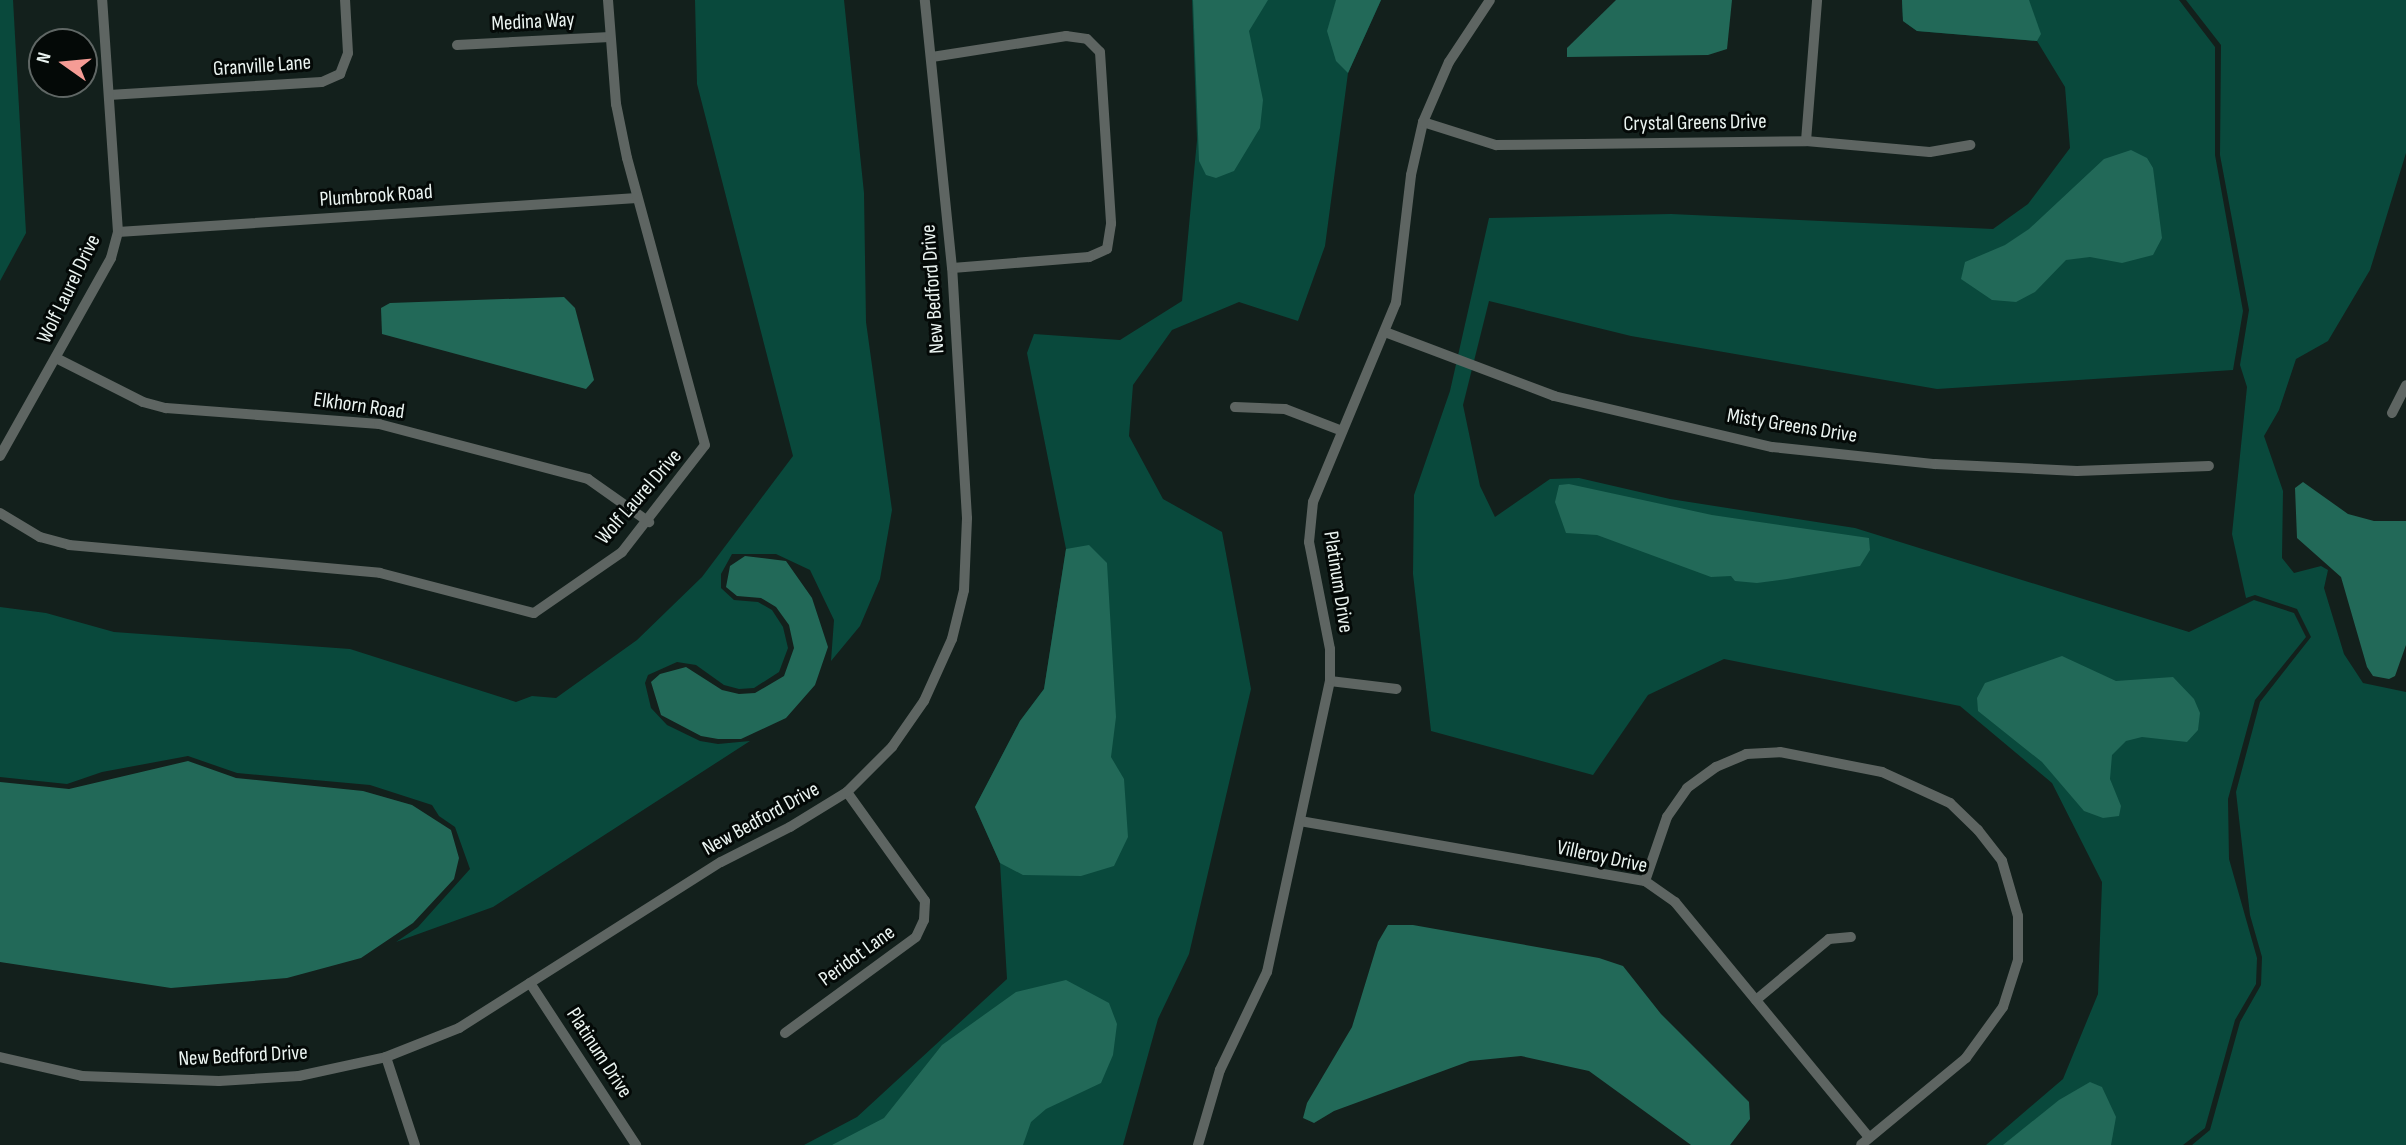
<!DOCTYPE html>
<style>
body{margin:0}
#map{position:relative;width:2406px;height:1145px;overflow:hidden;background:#13201c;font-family:"Sofia Sans Condensed",sans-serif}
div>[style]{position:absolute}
.green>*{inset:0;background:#09493c}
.water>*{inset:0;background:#226958}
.minor>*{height:10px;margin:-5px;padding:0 5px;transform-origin:5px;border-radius:5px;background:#5e6562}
span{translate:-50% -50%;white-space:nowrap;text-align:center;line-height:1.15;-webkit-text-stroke:6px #040907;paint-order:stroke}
.street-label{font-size:21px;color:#ebf4f1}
.north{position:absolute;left:28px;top:28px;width:70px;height:70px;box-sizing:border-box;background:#040907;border:2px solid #606765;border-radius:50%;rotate:285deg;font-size:19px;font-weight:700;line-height:28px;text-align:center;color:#ebf4f1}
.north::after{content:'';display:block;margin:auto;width:24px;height:32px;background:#f59c95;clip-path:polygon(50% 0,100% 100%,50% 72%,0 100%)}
</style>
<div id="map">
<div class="green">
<i style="clip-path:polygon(0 0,13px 0,26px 233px,0 281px)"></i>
<i style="clip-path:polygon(695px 0,844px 0,864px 193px,866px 322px,892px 510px,880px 579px,860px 626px,831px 661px,834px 620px,810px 570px,776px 554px,732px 554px,721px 574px,721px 588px,734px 600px,758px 602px,772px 610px,783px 627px,788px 648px,779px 672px,754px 688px,739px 689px,724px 685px,696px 665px,677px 662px,648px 675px,645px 683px,651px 708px,667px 725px,700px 741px,718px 744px,750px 741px,493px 907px,396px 942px,418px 927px,470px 869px,455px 827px,439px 816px,432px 805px,370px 785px,237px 773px,188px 756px,102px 772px,67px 784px,0 777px,0 607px,46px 613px,114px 632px,350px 649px,516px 702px,532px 696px,556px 698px,637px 640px,702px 577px,793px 456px,697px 84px)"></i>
<i style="clip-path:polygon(1192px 0,1381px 0,1348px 73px,1325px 246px,1298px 321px,1239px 302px,1172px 330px,1133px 385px,1129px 436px,1163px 499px,1222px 532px,1251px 689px,1189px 954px,1158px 1019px,1123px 1145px,804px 1145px,857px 1117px,1007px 979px,1000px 863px,975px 807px,1020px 721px,1044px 689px,1066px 549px,1027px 353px,1034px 334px,1120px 340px,1182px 301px,1197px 140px)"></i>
<i style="clip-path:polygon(1902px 0,2179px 0,2215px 47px,2215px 155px,2243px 311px,2233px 370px,1937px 389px,1631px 336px,1489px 301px,1463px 405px,1480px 486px,1495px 517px,1550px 479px,1579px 478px,1670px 499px,1855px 528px,2189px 632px,2254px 600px,2294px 613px,2306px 637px,2255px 700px,2228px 799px,2229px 859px,2257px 958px,2256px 984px,2235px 1020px,2205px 1128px,2183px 1145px,1986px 1145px,2063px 1079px,2098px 994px,2102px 882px,2052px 783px,1960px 706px,1724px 659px,1648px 695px,1593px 775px,1431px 731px,1413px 574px,1414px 495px,1450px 391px,1489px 218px,1671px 214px,1993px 229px,2028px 204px,2070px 148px,2065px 87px,2037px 41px,1917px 31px,1903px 21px)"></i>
<i style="clip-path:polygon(2186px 0,2406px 0,2406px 153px,2370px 270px,2328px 341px,2296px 359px,2279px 410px,2264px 436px,2283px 491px,2282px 558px,2294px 573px,2321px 566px,2328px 570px,2324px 588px,2344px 654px,2363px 683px,2406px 692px,2406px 1145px,2192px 1145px,2210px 1130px,2240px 1022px,2261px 985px,2262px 957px,2250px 915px,2236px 792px,2260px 702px,2311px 637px,2297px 609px,2255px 595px,2246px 598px,2232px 534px,2247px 387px,2240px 365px,2249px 310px,2220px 155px,2221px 45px)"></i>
</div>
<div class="water">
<i style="clip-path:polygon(1193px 0,1268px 0,1249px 31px,1263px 100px,1260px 128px,1234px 171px,1216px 178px,1206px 175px,1199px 161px)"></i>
<i style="clip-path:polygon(1336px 0,1381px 0,1348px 73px,1336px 61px,1327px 31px)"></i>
<i style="clip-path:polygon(1616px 0,1732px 0,1727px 49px,1708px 55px,1567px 57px,1567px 48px)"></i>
<i style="clip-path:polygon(1902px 0,2029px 0,2041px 34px,2037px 41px,1917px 31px,1903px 21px)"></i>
<i style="clip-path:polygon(2131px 150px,2147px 158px,2153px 168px,2162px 238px,2153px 255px,2122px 263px,2090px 257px,2066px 260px,2035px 292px,2016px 302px,1992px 300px,1961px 279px,1965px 262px,2005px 245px,2029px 229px,2104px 159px)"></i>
<i style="clip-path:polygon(564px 297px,575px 308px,594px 380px,586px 389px,382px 334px,381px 308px,390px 303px)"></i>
<i style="clip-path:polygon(2303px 482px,2348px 514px,2374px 521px,2406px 521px,2406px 645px,2395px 676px,2389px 679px,2373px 676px,2367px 667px,2341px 577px,2297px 538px,2295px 488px)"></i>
<i style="clip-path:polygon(1569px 484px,1712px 515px,1869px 538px,1870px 550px,1860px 566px,1787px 579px,1757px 583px,1735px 581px,1731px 576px,1711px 577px,1597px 535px,1566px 533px,1555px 502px,1559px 485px)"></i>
<i style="clip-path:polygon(1089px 545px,1107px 563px,1116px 717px,1111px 757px,1124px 779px,1128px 837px,1114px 866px,1081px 876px,1023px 875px,1000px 863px,975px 807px,1020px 721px,1044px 689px,1066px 549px)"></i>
<i style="clip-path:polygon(745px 556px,786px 561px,812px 598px,828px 647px,815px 685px,786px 718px,741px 739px,718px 739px,701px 736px,661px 715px,651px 682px,660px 674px,686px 667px,722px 690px,739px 694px,755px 693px,784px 676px,794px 648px,789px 625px,776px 607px,761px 598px,737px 596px,726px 587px,730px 566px)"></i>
<i style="clip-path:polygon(2062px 656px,2116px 681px,2173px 677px,2194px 699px,2200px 713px,2198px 730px,2187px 742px,2142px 737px,2126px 741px,2112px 755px,2110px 779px,2121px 806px,2119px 816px,2103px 818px,2084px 811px,2042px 762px,1978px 711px,1977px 698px,1985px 683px)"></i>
<i style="clip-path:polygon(188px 761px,236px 778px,363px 791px,412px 805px,451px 830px,459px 858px,454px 879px,413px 923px,361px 958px,287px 978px,171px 988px,0 962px,0 782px,69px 789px)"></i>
<i style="clip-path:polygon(1388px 925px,1413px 925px,1599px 958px,1623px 966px,1661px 1014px,1749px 1102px,1750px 1119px,1730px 1145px,1691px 1145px,1589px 1071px,1521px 1056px,1470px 1061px,1334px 1111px,1314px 1123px,1303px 1118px,1307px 1103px,1352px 1027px,1378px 942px)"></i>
<i style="clip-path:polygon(1066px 980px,1109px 1003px,1117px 1024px,1113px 1055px,1101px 1083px,1046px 1109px,1031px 1122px,1023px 1145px,832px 1145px,884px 1118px,942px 1045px,1016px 992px)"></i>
<i style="clip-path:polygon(2090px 1082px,2102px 1087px,2116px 1117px,2111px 1145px,2003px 1145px,2059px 1100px)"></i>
</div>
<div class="minor">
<i style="left:457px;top:45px;width:153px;rotate:-3deg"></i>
<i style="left:932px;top:57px;width:136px;rotate:-8.9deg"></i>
<i style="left:1066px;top:36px;width:21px;rotate:8deg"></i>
<i style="left:1087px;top:39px;width:18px;rotate:45deg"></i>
<i style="left:1100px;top:52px;width:172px;rotate:86.3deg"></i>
<i style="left:1111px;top:224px;width:25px;rotate:99deg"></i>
<i style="left:1107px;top:249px;width:20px;rotate:156deg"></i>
<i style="left:1089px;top:257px;width:137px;rotate:175.4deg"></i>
<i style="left:109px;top:95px;width:213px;rotate:-3.5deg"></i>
<i style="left:322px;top:82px;width:20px;rotate:-24deg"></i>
<i style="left:340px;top:74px;width:22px;rotate:-69deg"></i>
<i style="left:348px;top:53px;width:53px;rotate:-93.2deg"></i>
<i style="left:1423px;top:122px;width:77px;rotate:17.5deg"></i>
<i style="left:1496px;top:145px;width:310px;rotate:-0.7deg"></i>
<i style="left:1806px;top:141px;width:124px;rotate:5.1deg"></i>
<i style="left:1930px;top:152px;width:41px;rotate:-9.9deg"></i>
<i style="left:1806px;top:141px;width:141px;rotate:-85.5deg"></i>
<i style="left:118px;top:232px;width:520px;rotate:-3.75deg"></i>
<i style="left:1385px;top:332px;width:181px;rotate:20.7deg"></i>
<i style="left:1554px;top:396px;width:224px;rotate:13.2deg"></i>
<i style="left:1772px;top:447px;width:164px;rotate:6deg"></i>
<i style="left:1935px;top:464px;width:142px;rotate:2.8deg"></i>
<i style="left:2077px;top:471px;width:132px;rotate:-2.2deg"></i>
<i style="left:56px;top:358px;width:97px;rotate:26.8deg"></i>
<i style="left:143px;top:402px;width:24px;rotate:15deg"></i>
<i style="left:166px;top:408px;width:214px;rotate:4.3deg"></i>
<i style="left:379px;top:424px;width:216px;rotate:14.7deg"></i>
<i style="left:588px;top:479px;width:75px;rotate:35.2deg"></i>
<i style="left:1235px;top:407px;width:50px;rotate:2.3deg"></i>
<i style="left:1285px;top:409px;width:61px;rotate:21.1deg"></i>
<i style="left:2392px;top:413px;width:31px;rotate:-63deg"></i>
<i style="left:0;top:456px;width:227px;rotate:-60.7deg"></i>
<i style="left:111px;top:258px;width:27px;rotate:-75deg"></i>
<i style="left:118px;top:232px;width:233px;rotate:-93.9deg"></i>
<i style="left:0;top:513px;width:47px;rotate:31deg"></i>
<i style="left:40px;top:537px;width:30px;rotate:15deg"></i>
<i style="left:69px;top:545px;width:312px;rotate:5.1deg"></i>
<i style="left:380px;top:573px;width:159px;rotate:14.6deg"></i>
<i style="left:534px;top:613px;width:107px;rotate:-34.7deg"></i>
<i style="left:622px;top:552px;width:135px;rotate:-52.2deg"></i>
<i style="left:705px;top:445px;width:297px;rotate:-105.2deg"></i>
<i style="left:627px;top:158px;width:55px;rotate:-101.5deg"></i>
<i style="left:616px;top:104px;width:104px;rotate:-94.4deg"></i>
<i style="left:1330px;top:681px;width:67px;rotate:6.8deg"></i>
<i style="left:1300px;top:821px;width:350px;rotate:9.9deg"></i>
<i style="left:1645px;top:881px;width:37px;rotate:35deg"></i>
<i style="left:1675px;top:902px;width:305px;rotate:50.5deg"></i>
<i style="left:1645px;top:881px;width:68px;rotate:-71deg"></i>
<i style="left:1667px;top:817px;width:35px;rotate:-55deg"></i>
<i style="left:1687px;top:788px;width:36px;rotate:-36deg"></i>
<i style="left:1716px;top:767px;width:33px;rotate:-23deg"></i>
<i style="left:1746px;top:754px;width:34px;rotate:-3deg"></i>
<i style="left:1780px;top:752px;width:104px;rotate:11.1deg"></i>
<i style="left:1882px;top:772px;width:75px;rotate:24.5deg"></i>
<i style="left:1950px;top:803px;width:39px;rotate:44deg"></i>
<i style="left:1978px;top:830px;width:39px;rotate:52deg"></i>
<i style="left:2002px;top:861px;width:57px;rotate:73.8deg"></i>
<i style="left:2018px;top:916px;width:44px;rotate:90deg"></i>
<i style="left:2018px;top:960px;width:49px;rotate:107.7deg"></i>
<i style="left:2003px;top:1007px;width:63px;rotate:126deg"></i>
<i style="left:1966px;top:1058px;width:136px;rotate:140.4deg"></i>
<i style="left:530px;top:983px;width:194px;rotate:56.8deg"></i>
<i style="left:1756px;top:1000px;width:95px;rotate:-39.9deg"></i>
<i style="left:1829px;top:939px;width:22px;rotate:-5deg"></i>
<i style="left:785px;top:1033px;width:162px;rotate:-36.2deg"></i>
<i style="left:916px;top:937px;width:19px;rotate:-65deg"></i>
<i style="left:924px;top:920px;width:19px;rotate:-87deg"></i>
<i style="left:925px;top:901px;width:134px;rotate:-125.6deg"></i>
<i style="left:0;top:1057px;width:84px;rotate:13deg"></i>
<i style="left:82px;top:1076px;width:137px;rotate:2.1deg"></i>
<i style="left:219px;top:1081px;width:80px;rotate:-3.6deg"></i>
<i style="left:299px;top:1076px;width:89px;rotate:-12.3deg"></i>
<i style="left:386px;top:1057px;width:79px;rotate:-21.7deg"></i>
<i style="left:459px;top:1028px;width:310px;rotate:-32.4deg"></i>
<i style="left:721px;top:862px;width:77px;rotate:-26.9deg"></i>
<i style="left:790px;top:827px;width:67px;rotate:-31.6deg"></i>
<i style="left:847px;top:792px;width:64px;rotate:-45deg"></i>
<i style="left:892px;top:747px;width:56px;rotate:-55.2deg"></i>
<i style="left:924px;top:701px;width:68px;rotate:-65.7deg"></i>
<i style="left:952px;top:639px;width:50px;rotate:-76.2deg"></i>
<i style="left:964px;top:590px;width:72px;rotate:-87.6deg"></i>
<i style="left:967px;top:518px;width:250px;rotate:-93.4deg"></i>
<i style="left:952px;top:268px;width:269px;rotate:-95.8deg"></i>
<i style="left:386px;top:1057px;width:93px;rotate:71.8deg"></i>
<i style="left:1198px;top:1145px;width:78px;rotate:-73.7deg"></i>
<i style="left:1220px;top:1070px;width:109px;rotate:-64.4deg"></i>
<i style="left:1267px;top:972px;width:298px;rotate:-77.8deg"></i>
<i style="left:1330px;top:681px;width:32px;rotate:-90deg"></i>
<i style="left:1330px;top:649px;width:109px;rotate:-101.1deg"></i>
<i style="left:1309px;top:542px;width:40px;rotate:-84.3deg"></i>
<i style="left:1313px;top:502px;width:216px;rotate:-67.4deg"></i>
<i style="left:1396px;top:303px;width:129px;rotate:-83.3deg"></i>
<i style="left:1411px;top:175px;width:54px;rotate:-77.2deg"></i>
<i style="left:1423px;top:122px;width:65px;rotate:-66.6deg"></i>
<i style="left:1449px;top:62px;width:74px;rotate:-56.5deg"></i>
</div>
<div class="street-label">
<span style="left:533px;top:22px;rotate:-3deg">Medina Way</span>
<span style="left:262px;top:66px;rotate:-4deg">Granville Lane</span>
<span style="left:1695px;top:123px;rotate:-1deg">Crystal Greens Drive</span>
<span style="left:376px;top:196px;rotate:-4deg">Plumbrook Road</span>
<span style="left:69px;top:289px;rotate:-64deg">Wolf Laurel Drive</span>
<span style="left:933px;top:289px;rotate:-94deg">New Bedford Drive</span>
<span style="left:359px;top:406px;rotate:8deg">Elkhorn Road</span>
<span style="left:1792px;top:426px;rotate:9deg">Misty Greens Drive</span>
<span style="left:639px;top:497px;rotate:-49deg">Wolf Laurel Drive</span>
<span style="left:1338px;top:582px;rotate:81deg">Platinum Drive</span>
<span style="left:761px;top:819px;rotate:-29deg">New Bedford Drive</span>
<span style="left:1602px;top:857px;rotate:12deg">Villeroy Drive</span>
<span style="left:857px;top:956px;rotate:-36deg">Peridot Lane</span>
<span style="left:599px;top:1053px;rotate:57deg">Platinum Drive</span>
<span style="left:243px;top:1056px;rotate:-3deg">New Bedford Drive</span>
</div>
<div class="north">N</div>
</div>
